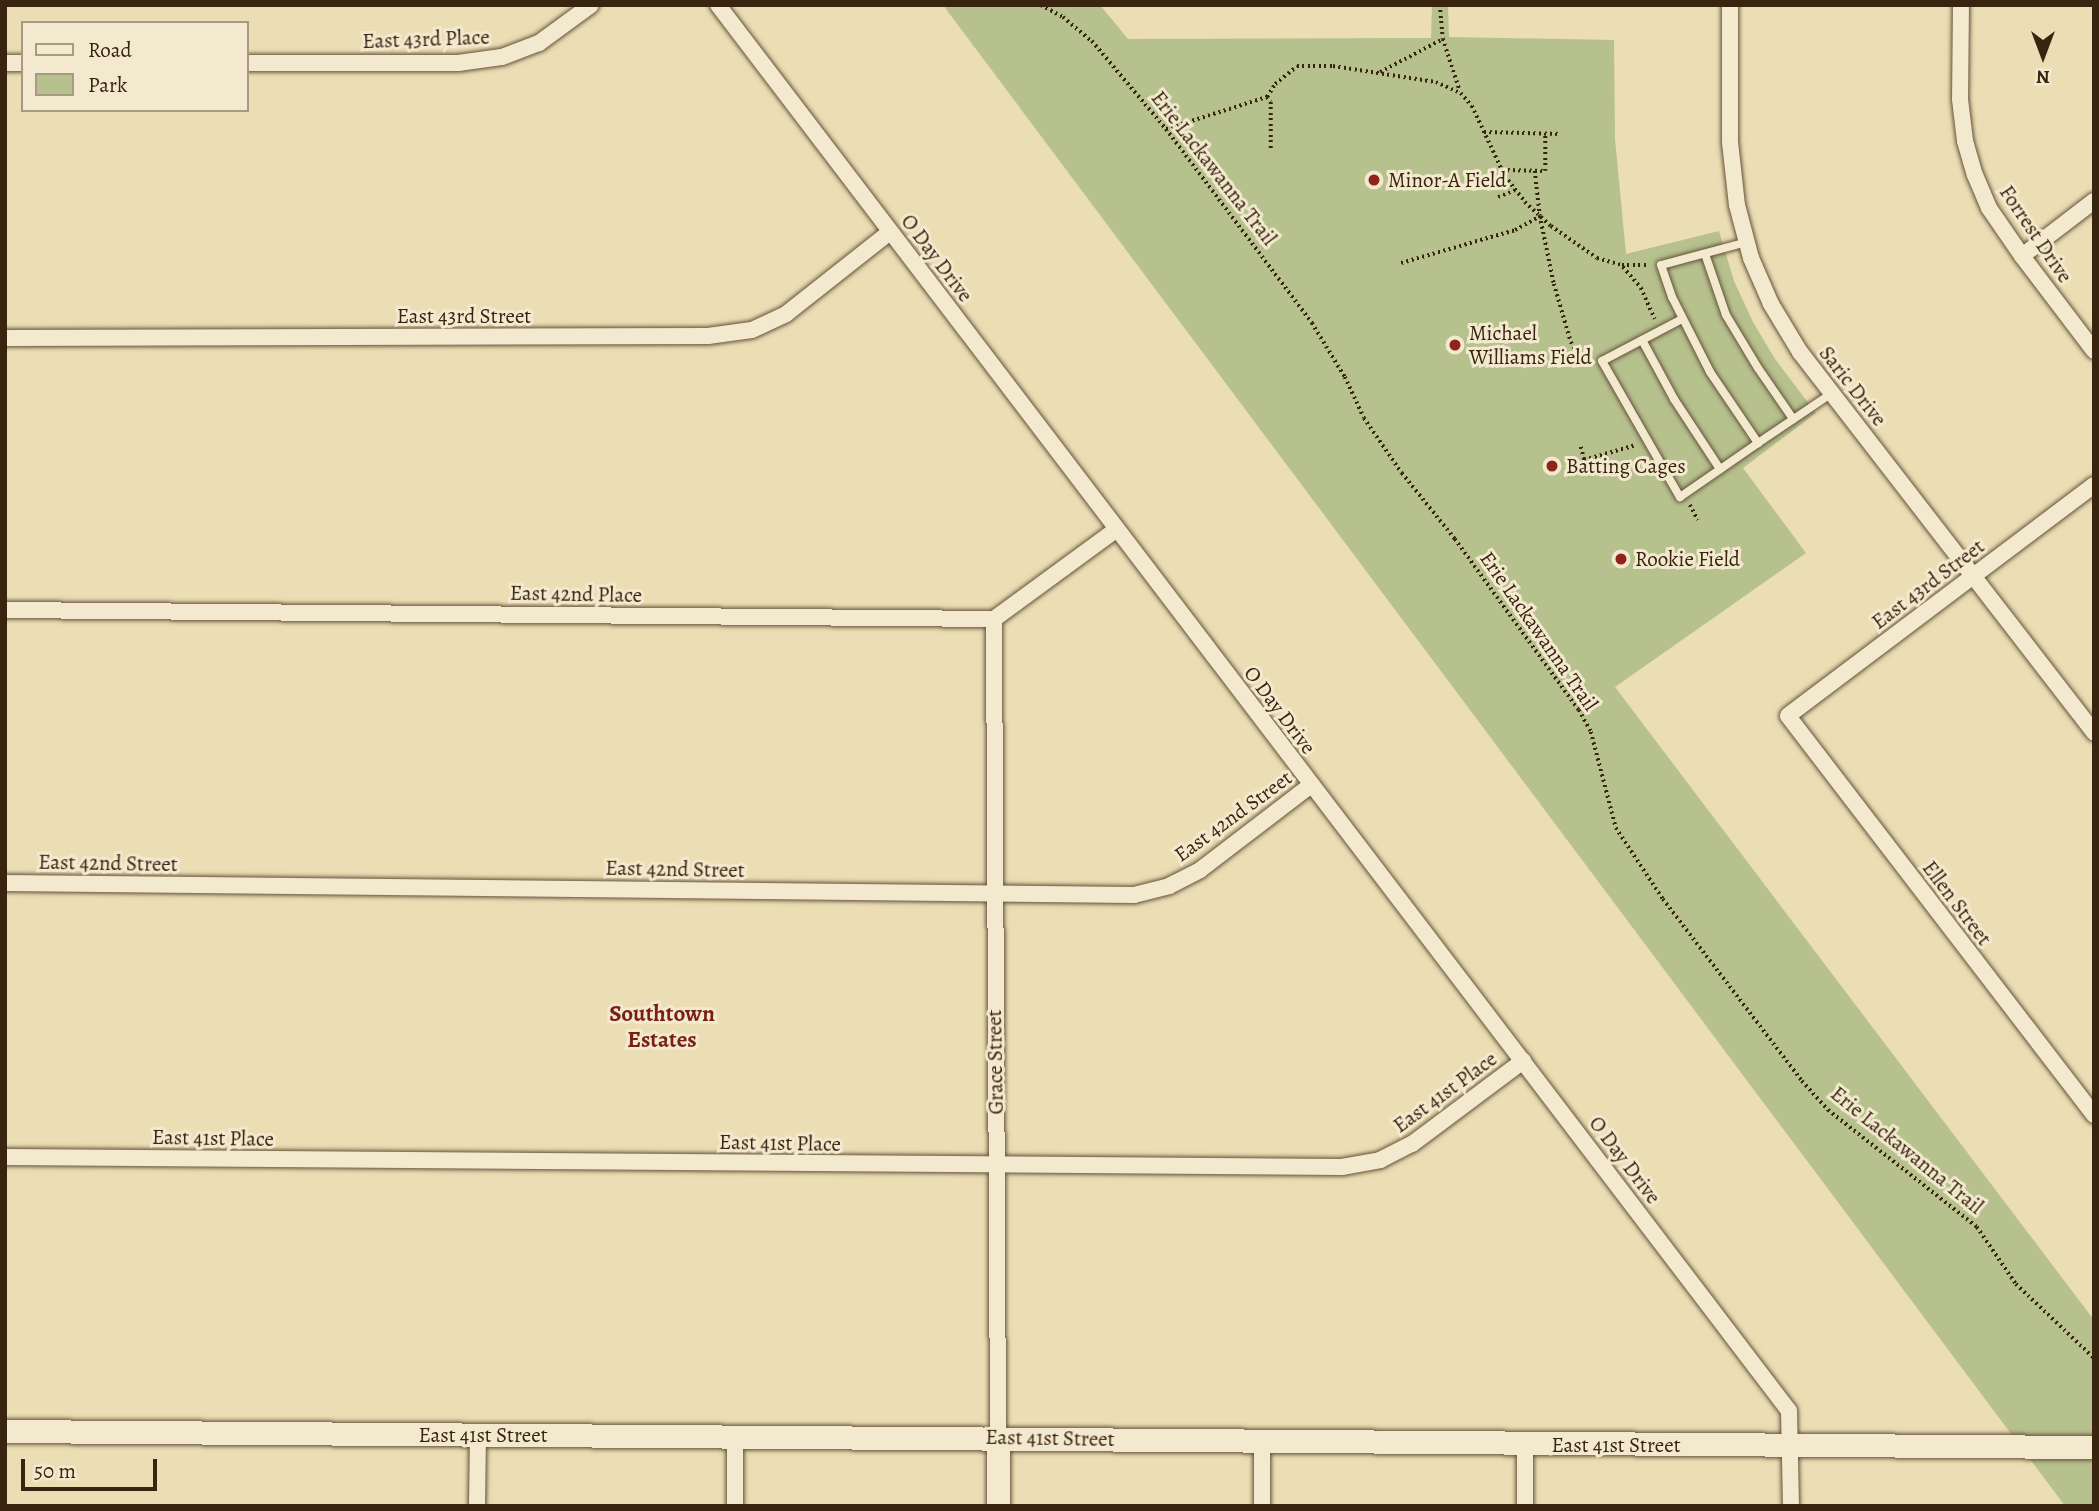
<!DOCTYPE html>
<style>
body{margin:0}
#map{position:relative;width:2099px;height:1511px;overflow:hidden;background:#ebddb4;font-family:Alegreya,serif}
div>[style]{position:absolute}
.green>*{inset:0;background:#b6c18e}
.path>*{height:3.5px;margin-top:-1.75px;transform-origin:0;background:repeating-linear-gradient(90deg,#392410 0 2px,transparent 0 5.5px)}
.roads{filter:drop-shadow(0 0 2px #665239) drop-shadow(0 0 2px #665239)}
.lane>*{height:8px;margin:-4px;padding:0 4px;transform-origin:4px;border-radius:4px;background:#f2e9ce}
.street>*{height:16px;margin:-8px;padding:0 8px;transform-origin:8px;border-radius:8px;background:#f2e9ce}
.secondary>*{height:23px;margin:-11.5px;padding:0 11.5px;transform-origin:11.5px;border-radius:11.5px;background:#f2e9ce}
.dots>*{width:19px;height:19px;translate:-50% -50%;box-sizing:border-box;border:4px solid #f2e9ce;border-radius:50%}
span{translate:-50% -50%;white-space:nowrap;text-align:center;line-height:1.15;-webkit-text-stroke:6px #f2e9ce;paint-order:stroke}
.street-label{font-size:21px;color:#392410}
.poi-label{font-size:21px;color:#392410}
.left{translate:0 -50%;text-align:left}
.neighbourhood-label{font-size:23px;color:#7a1f14;font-weight:700}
.frame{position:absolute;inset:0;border:7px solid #392410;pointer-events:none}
.legend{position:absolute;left:21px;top:21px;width:228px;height:91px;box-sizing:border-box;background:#f2e9ce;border:2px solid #a89a82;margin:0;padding:9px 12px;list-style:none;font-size:21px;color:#392410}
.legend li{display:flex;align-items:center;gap:14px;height:35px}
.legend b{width:35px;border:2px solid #a89a82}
.north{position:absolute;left:2008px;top:21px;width:70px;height:70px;-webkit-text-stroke:5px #f2e9ce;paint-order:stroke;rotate:180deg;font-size:19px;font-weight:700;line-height:28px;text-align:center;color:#392410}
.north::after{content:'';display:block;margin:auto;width:24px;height:32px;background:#392410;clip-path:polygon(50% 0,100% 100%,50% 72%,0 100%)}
.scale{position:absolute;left:21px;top:1459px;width:136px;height:32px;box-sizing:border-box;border:4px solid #392410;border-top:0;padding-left:9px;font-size:21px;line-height:24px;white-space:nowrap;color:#392410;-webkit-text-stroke:5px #f2e9ce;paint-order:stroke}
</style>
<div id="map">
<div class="green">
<i style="clip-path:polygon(943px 5px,1100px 5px,1128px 39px,1431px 38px,1432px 5px,1448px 5px,1449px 37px,1614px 40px,1615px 139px,1626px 254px,1719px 231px,1734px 281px,1753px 322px,1775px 359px,1816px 413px,1743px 468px,1806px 553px,1615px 687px,2094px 1320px,2094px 1506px,2065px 1506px)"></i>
</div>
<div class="path">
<i style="left:1041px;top:5px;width:25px;rotate:29deg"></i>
<i style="left:1063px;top:17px;width:38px;rotate:40deg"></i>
<i style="left:1092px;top:41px;width:115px;rotate:49.9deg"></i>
<i style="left:1166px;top:129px;width:243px;rotate:53deg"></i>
<i style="left:1312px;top:323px;width:63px;rotate:58.6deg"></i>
<i style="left:1345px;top:377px;width:45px;rotate:65.1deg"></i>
<i style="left:1364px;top:418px;width:67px;rotate:55.4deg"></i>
<i style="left:1402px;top:473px;width:85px;rotate:51.2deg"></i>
<i style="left:1455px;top:539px;width:211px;rotate:54.1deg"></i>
<i style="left:1579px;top:710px;width:25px;rotate:61deg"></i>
<i style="left:1591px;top:732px;width:99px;rotate:75.4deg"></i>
<i style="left:1616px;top:828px;width:85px;rotate:56.5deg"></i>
<i style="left:1663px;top:899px;width:229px;rotate:52.6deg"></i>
<i style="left:1802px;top:1081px;width:39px;rotate:48deg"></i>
<i style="left:1828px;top:1110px;width:189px;rotate:38.1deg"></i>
<i style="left:1977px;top:1227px;width:69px;rotate:55.6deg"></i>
<i style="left:2016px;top:1284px;width:108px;rotate:43.5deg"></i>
<i style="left:1440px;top:5px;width:34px;rotate:85deg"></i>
<i style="left:1443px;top:39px;width:55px;rotate:71.9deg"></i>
<i style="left:1380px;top:72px;width:71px;rotate:-27.6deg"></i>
<i style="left:1267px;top:97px;width:6px;rotate:51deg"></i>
<i style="left:1271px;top:102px;width:49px;rotate:90deg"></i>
<i style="left:1166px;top:129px;width:106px;rotate:-17.6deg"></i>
<i style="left:1267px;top:97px;width:15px;rotate:-58deg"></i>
<i style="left:1275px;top:84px;width:28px;rotate:-39deg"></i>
<i style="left:1297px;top:66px;width:36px"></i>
<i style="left:1333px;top:66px;width:104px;rotate:8.8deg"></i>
<i style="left:1436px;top:82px;width:27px;rotate:24deg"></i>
<i style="left:1461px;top:93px;width:17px;rotate:50deg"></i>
<i style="left:1472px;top:106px;width:77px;rotate:64.8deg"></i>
<i style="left:1505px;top:176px;width:33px;rotate:52deg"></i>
<i style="left:1525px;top:202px;width:35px;rotate:43deg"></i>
<i style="left:1551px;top:226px;width:56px;rotate:34.8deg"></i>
<i style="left:1597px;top:258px;width:26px;rotate:16deg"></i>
<i style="left:1622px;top:265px;width:26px"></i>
<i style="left:1484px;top:132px;width:76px;rotate:1.5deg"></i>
<i style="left:1502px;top:170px;width:43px;rotate:1.3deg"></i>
<i style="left:1545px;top:171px;width:37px;rotate:-90deg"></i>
<i style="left:1535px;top:171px;width:45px;rotate:83.7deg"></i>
<i style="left:1540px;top:216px;width:69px;rotate:78.4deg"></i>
<i style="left:1554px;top:284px;width:60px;rotate:73.7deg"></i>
<i style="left:1571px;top:342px;width:22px;rotate:60deg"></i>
<i style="left:1582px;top:361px;width:7px"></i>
<i style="left:1498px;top:197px;width:18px;rotate:-22deg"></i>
<i style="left:1401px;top:263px;width:119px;rotate:-16.1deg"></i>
<i style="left:1515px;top:230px;width:29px;rotate:-29deg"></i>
<i style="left:1623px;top:267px;width:28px;rotate:49deg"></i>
<i style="left:1641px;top:288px;width:34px;rotate:66deg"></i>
<i style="left:1581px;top:447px;width:27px;rotate:75deg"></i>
<i style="left:1584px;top:460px;width:54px;rotate:-16.1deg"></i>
<i style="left:1690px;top:505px;width:17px;rotate:62deg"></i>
</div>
<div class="roads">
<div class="lane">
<i style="left:1747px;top:242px;width:89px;rotate:165deg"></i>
<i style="left:1661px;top:265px;width:34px;rotate:71deg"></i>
<i style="left:1672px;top:297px;width:84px;rotate:63.1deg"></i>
<i style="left:1710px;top:372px;width:86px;rotate:55.9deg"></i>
<i style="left:1758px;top:443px;width:89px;rotate:-34deg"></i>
<i style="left:1705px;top:254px;width:65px;rotate:71deg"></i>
<i style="left:1726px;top:315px;width:62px;rotate:58.9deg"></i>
<i style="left:1758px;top:368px;width:62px;rotate:55.5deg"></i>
<i style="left:1682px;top:319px;width:90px;rotate:152.3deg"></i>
<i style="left:1602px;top:361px;width:157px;rotate:60.2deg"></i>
<i style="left:1680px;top:497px;width:95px;rotate:-34.7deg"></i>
<i style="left:1642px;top:340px;width:67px;rotate:61.5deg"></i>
<i style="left:1674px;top:399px;width:84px;rotate:56.7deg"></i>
</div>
<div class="street">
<i style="left:718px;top:5px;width:1767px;rotate:52.7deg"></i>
<i style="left:1789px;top:1411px;width:95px;rotate:88.8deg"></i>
<i style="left:1730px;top:5px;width:137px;rotate:90deg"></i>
<i style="left:1730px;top:142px;width:63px;rotate:83.7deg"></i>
<i style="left:1737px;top:205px;width:55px;rotate:75.2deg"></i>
<i style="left:1751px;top:258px;width:50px;rotate:66.5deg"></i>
<i style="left:1771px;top:304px;width:56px;rotate:58.9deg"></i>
<i style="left:1800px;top:352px;width:481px;rotate:52.3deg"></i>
<i style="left:1961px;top:5px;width:94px;rotate:90.6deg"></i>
<i style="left:1960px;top:99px;width:42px;rotate:83.2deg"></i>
<i style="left:1965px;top:141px;width:35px;rotate:74deg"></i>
<i style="left:1975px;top:175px;width:36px;rotate:67deg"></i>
<i style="left:1989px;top:208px;width:58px;rotate:55.5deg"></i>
<i style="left:2022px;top:256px;width:119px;rotate:52.8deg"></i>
<i style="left:5px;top:63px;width:18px"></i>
<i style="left:247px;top:63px;width:211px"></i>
<i style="left:458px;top:63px;width:44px;rotate:-7.8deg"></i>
<i style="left:502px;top:57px;width:40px;rotate:-21deg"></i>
<i style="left:539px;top:43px;width:64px;rotate:-36.2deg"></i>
<i style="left:2022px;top:256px;width:91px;rotate:-37.4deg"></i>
<i style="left:5px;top:338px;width:703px;rotate:-0.16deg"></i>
<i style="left:708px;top:336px;width:44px;rotate:-7.8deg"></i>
<i style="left:752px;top:330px;width:38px;rotate:-25deg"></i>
<i style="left:786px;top:314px;width:132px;rotate:-38.3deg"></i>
<i style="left:2094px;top:485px;width:383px;rotate:143deg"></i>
<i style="left:1788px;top:716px;width:503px;rotate:52.51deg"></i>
<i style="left:5px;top:610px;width:989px;rotate:0.52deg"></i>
<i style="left:994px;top:619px;width:152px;rotate:-36.2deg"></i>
<i style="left:994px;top:619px;width:819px;rotate:89.72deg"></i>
<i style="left:5px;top:883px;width:1129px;rotate:0.61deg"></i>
<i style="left:1134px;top:895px;width:36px;rotate:-14deg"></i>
<i style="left:1169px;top:886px;width:35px;rotate:-27deg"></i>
<i style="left:1200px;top:870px;width:140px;rotate:-37.4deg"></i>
<i style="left:5px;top:1157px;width:1337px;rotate:0.43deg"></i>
<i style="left:1342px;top:1167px;width:39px;rotate:-10deg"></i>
<i style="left:1380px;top:1160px;width:36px;rotate:-27deg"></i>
<i style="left:1412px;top:1144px;width:139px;rotate:-36.8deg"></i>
<i style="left:735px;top:1437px;width:69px;rotate:90deg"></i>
<i style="left:1262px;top:1441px;width:65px;rotate:90deg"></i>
<i style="left:1525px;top:1444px;width:62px;rotate:90deg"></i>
<i style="left:477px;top:1506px;width:71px;rotate:-89.2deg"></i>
</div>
<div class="secondary">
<i style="left:5px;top:1431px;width:2089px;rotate:0.44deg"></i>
<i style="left:998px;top:1438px;width:68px;rotate:90deg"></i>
</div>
</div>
<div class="dots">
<i style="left:1374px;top:180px;background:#8f2418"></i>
<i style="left:1455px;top:345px;background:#8f2418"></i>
<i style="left:1552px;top:466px;background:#8f2418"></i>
<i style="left:1621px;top:559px;background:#8f2418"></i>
</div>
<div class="street-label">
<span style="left:426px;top:39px;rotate:-2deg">East 43rd Place</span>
<span style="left:1214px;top:168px;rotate:52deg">Erie Lackawanna Trail</span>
<span style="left:2036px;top:234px;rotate:56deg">Forrest Drive</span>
<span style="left:937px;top:258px;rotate:53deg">O Day Drive</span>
<span style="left:464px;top:316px">East 43rd Street</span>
<span style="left:1853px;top:386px;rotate:52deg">Saric Drive</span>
<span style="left:1928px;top:584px;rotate:-37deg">East 43rd Street</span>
<span style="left:576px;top:594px;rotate:1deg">East 42nd Place</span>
<span style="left:1539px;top:631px;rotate:55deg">Erie Lackawanna Trail</span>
<span style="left:1280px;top:710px;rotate:53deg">O Day Drive</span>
<span style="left:1233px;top:816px;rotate:-36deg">East 42nd Street</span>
<span style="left:108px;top:863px;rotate:1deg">East 42nd Street</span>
<span style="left:675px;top:869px;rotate:1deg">East 42nd Street</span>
<span style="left:1957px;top:903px;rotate:53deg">Ellen Street</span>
<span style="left:995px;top:1062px;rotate:-91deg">Grace Street</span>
<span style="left:1445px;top:1092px;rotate:-36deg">East 41st Place</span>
<span style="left:213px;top:1138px;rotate:1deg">East 41st Place</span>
<span style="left:780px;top:1143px;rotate:1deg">East 41st Place</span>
<span style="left:1907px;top:1150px;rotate:39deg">Erie Lackawanna Trail</span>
<span style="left:1625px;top:1160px;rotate:53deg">O Day Drive</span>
<span style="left:483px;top:1435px">East 41st Street</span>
<span style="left:1050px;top:1438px;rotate:1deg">East 41st Street</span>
<span style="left:1616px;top:1445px">East 41st Street</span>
</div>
<div class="poi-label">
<span class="left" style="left:1388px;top:180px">Minor-A Field</span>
<span class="left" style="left:1469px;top:345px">Michael<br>Williams Field</span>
<span class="left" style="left:1566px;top:466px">Batting Cages</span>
<span class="left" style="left:1635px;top:559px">Rookie Field</span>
</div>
<div class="neighbourhood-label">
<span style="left:662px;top:1027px">Southtown<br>Estates</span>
</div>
<div class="frame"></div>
<ul class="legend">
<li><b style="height:9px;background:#f2e9ce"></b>Road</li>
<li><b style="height:19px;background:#b6c18e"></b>Park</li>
</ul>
<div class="north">N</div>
<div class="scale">50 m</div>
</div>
